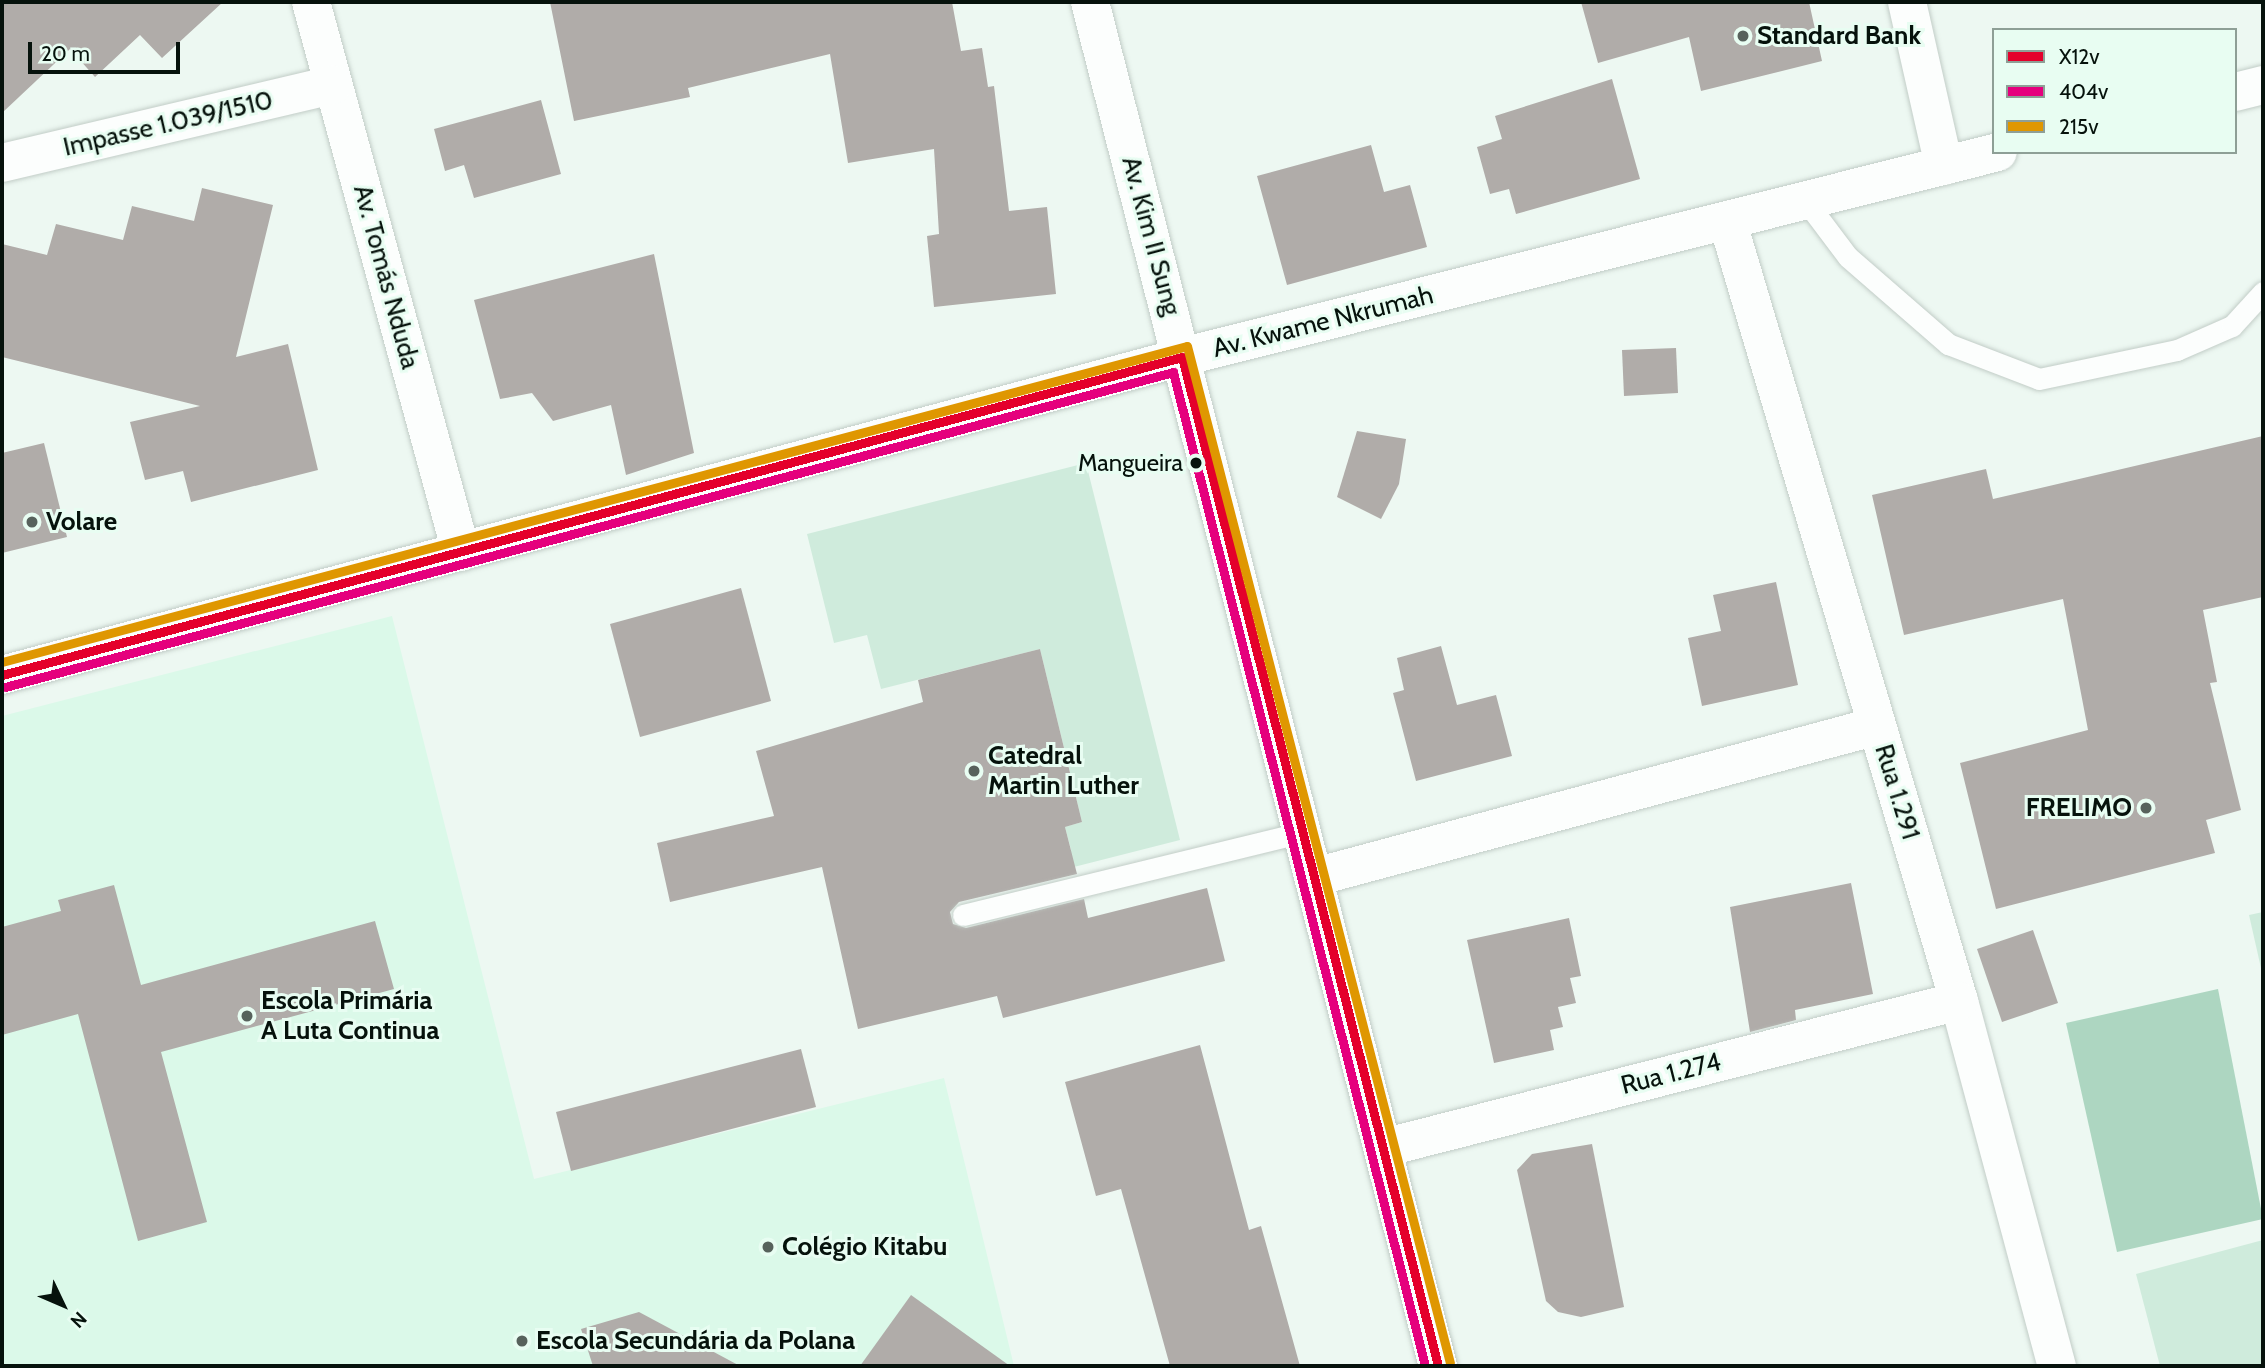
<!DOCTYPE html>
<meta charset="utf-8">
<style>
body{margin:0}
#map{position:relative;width:2265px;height:1368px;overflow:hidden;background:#edf8f2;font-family:Cabin,sans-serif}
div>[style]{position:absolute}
.built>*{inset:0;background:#dbf9e9}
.green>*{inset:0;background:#cfebdc}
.water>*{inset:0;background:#add6c1}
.building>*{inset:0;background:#b0aca9}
.roads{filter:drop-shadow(0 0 2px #c2cdc7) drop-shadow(0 0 2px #c2cdc7)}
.service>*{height:21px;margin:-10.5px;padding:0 10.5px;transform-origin:10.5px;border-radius:10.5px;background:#fcfefd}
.minor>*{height:38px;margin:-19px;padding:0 19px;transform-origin:19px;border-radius:19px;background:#fcfefd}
.tertiary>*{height:38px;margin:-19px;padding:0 19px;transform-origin:19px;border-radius:19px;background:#fcfefd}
.bus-1>*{height:9px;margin:-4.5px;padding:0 4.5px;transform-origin:4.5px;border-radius:4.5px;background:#e4002b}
.bus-2>*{height:9px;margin:-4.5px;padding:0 4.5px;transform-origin:4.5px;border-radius:4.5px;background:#e5007d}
.bus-3>*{height:9px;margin:-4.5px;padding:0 4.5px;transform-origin:4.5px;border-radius:4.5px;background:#df9701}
.dots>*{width:19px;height:19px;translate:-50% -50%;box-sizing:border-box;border:4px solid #e8fdf2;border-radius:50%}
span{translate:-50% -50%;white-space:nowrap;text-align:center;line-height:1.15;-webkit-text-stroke:6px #e8fdf2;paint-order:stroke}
.bus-label{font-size:24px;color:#06120c}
.right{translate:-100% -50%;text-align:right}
.poi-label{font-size:26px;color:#06120c;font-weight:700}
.left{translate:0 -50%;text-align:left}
.street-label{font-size:26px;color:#06120c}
.frame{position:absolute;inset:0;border:4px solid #06120c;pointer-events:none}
.legend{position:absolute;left:1992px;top:28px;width:245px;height:126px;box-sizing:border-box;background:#e8fdf2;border:2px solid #8e9f96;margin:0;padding:9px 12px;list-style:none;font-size:21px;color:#06120c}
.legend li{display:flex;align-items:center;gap:14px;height:35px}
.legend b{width:35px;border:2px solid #8e9f96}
.north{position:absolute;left:28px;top:1270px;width:70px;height:70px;-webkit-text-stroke:5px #e8fdf2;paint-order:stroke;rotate:134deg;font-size:19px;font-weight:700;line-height:28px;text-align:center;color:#06120c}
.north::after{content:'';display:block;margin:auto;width:24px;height:32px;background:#06120c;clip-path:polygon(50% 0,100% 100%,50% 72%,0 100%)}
.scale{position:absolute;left:28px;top:42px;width:152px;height:32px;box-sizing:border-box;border:4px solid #06120c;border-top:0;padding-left:9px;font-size:21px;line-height:24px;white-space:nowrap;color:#06120c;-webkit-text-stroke:5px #e8fdf2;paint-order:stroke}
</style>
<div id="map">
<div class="built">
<i style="clip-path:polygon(392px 616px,534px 1179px,944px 1078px,1014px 1366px,2px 1366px,2px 716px)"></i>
</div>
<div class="green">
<i style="clip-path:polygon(1086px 463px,1180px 840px,1062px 870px,1071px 850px,1065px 827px,1082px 822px,1040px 649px,881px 689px,867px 635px,834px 643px,807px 534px)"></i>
<i style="clip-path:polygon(2263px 912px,2263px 977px,2249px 915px)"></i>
<i style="clip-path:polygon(2263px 1240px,2263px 1366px,2160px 1366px,2136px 1274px)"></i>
</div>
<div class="water">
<i style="clip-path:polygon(2218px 989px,2263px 1219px,2117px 1252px,2066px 1023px)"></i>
</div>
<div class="building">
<i style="clip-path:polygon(2px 2px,223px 2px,162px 58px,140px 35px,95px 77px,70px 49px,2px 113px)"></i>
<i style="clip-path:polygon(550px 2px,952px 2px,961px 51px,982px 48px,988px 87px,994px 86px,1009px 211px,1047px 207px,1056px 294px,934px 307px,927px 236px,939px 234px,934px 149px,848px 163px,830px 54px,688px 88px,690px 97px,574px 121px)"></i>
<i style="clip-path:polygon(1581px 2px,1809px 2px,1822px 61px,1701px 91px,1689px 37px,1598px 63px)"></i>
<i style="clip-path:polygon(1612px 79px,1640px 179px,1516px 214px,1509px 189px,1490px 194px,1477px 147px,1502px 139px,1495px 116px)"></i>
<i style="clip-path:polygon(541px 100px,561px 174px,474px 198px,464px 165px,445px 171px,434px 129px)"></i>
<i style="clip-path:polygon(1371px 145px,1384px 192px,1410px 185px,1427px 247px,1287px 285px,1257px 176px)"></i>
<i style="clip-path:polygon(202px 188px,273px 205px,236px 357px,288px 344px,318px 470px,191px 502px,183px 471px,145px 480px,130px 422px,200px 406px,2px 357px,2px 244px,47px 255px,56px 224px,123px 240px,132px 206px,194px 221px)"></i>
<i style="clip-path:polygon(654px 254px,694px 453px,626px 475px,611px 405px,553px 421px,532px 393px,500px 399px,474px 300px)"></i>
<i style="clip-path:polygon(1676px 348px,1678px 393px,1624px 396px,1622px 350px)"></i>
<i style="clip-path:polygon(1357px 431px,1406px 439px,1399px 484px,1381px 519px,1337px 497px)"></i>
<i style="clip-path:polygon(2263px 436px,2263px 597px,2203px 610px,2217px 682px,2210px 683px,2241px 810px,2206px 820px,2215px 853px,1996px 909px,1960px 763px,2088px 730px,2063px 599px,1904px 635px,1872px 495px,1986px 469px,1993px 499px)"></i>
<i style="clip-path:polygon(44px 443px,67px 537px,2px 553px,2px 453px)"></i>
<i style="clip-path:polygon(1776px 582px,1798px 685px,1702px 706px,1688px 638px,1721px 631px,1713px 595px)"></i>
<i style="clip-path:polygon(741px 588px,771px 701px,640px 737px,610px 624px)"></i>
<i style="clip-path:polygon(1441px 646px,1457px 705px,1496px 695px,1512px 756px,1416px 781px,1393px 693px,1404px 690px,1397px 658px)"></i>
<i style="clip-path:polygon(1040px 649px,1082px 822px,1065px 827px,1077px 874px,959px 902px,950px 912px,953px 924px,966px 928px,1084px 899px,1088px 918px,1207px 888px,1225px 961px,1003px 1018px,997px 996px,858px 1029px,822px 867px,670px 902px,657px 843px,774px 816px,756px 751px,923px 702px,918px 680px)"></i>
<i style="clip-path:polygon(1851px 883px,1873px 994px,1795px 1010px,1796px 1020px,1750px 1032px,1730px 907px)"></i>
<i style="clip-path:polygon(114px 885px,141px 985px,375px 921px,394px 989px,161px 1052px,207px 1222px,138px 1241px,78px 1014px,2px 1035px,2px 927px,61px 911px,58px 900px)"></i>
<i style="clip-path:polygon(1569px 918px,1581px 976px,1570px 978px,1576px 1003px,1558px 1007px,1563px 1027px,1550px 1030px,1554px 1050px,1494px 1063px,1467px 940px)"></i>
<i style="clip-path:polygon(2033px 930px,2058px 1003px,2002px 1022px,1977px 949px)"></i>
<i style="clip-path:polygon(1200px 1045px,1249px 1230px,1261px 1226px,1300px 1366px,1170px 1366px,1121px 1189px,1096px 1196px,1065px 1082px)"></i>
<i style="clip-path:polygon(801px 1049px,816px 1107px,571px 1171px,556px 1112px)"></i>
<i style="clip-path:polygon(1592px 1144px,1624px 1307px,1581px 1317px,1558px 1312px,1546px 1301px,1517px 1170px,1532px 1154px)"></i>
<i style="clip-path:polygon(911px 1295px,1010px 1366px,860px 1366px)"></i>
<i style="clip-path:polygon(639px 1312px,740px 1366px,593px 1366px,581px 1329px)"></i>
</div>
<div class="roads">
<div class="service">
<i style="left:1808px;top:204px;width:66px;rotate:53deg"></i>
<i style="left:1848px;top:257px;width:133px;rotate:41deg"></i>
<i style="left:1948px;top:344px;width:97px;rotate:21deg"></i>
<i style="left:2039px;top:379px;width:141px;rotate:-11.9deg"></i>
<i style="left:2177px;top:350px;width:60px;rotate:-23.6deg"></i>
<i style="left:2232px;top:326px;width:46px;rotate:-47.6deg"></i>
<i style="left:963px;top:915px;width:351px;rotate:-13.7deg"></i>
</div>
<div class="minor">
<i style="left:311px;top:2px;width:570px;rotate:74.74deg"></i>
<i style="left:1907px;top:2px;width:168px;rotate:77.3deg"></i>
<i style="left:2235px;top:92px;width:29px;rotate:-14deg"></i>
<i style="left:2px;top:163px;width:340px;rotate:-13.3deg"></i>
<i style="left:1727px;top:220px;width:815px;rotate:73.46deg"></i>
<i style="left:1959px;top:1001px;width:378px;rotate:75deg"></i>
<i style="left:2px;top:675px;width:1222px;rotate:-15.08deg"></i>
<i style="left:1182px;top:357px;width:841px;rotate:-14.1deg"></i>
<i style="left:1315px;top:877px;width:582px;rotate:-15.04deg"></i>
<i style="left:1383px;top:1148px;width:594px;rotate:-14.32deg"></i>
</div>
<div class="tertiary">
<i style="left:1090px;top:2px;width:1408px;rotate:75.69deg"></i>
</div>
</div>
<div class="bus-1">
<i style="left:2px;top:675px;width:1222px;rotate:-15.08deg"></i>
<i style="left:1182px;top:357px;width:1041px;rotate:75.76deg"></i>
</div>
<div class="bus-2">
<i style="left:5px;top:687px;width:1210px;rotate:-15.09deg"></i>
<i style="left:1173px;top:372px;width:1025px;rotate:75.77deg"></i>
</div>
<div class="bus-3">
<i style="left:2px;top:662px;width:1226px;rotate:-14.93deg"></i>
<i style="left:1187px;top:346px;width:1050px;rotate:75.5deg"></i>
</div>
<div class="dots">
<i style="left:1743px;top:36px;background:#57625c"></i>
<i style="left:1196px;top:463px;background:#06120c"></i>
<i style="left:32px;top:522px;background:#57625c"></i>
<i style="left:974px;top:771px;background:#57625c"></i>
<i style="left:2146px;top:808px;background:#57625c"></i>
<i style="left:247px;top:1016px;background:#57625c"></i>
<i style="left:768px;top:1247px;background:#57625c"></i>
<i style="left:522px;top:1341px;background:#57625c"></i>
</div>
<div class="bus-label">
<span class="right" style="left:1183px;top:463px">Mangueira</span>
</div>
<div class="poi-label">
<span class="left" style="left:1757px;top:36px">Standard Bank</span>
<span class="left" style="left:46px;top:522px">Volare</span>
<span class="left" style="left:988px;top:771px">Catedral<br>Martin Luther</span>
<span class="right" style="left:2132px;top:808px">FRELIMO</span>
<span class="left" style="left:261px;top:1016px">Escola Primária<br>A Luta Continua</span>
<span class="left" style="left:782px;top:1247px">Colégio Kitabu</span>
<span class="left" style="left:536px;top:1341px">Escola Secundária da Polana</span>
</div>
<div class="street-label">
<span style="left:168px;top:124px;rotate:-13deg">Impasse 1.039/1510</span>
<span style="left:1151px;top:236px;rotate:75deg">Av. Kim II Sung</span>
<span style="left:386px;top:277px;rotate:75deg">Av. Tomás Nduda</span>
<span style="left:1323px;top:322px;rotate:-14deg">Av. Kwame Nkrumah</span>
<span style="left:1897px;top:792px;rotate:73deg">Rua 1.291</span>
<span style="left:1671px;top:1074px;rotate:-14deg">Rua 1.274</span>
</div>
<div class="frame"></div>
<ul class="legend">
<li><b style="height:9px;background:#e4002b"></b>X12v</li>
<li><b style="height:9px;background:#e5007d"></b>404v</li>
<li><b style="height:9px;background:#df9701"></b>215v</li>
</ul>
<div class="north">N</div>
<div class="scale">20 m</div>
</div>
